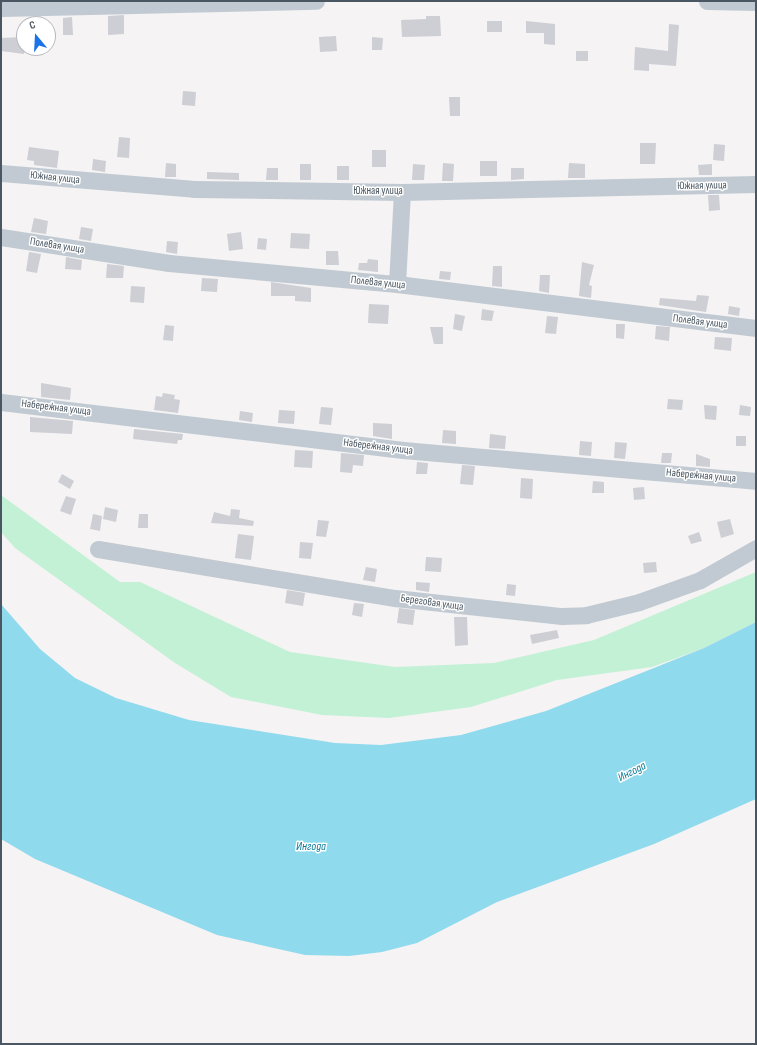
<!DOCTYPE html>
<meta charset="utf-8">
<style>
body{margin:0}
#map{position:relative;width:757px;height:1045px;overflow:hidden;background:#f5f3f3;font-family:"Sofia Sans Condensed",sans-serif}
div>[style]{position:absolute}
.green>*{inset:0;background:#c3f1d5}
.water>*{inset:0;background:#90daee}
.building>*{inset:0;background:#cdcfd5}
.minor>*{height:17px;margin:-8.5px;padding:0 8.5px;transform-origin:8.5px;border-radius:8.5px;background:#c1cad2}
span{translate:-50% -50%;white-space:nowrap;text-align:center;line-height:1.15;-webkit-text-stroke:3px #fff;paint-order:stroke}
.street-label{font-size:11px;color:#4a5661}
.water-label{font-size:12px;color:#0c7c9b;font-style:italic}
.frame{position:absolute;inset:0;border:2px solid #4a5661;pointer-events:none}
.north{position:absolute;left:16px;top:16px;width:40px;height:40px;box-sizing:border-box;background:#fff;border:1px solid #b7bbc0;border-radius:50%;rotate:342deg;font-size:11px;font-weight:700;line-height:16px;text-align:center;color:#4a5661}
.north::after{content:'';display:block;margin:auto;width:14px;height:18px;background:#1a73e8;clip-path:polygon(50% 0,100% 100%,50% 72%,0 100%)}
</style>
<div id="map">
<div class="green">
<i style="clip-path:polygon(1px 495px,120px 582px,140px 582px,290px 652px,395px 667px,494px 663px,594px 640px,756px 572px,756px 622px,704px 648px,652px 667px,557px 680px,471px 707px,389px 718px,322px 715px,231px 697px,175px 663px,15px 548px,1px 532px)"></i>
</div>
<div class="water">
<i style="clip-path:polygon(1px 604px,40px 649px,75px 678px,116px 698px,189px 720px,335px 743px,381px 745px,461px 735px,546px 711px,704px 648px,756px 622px,756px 799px,654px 844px,497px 902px,417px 943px,382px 952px,349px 956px,305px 955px,217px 935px,35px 859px,1px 839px)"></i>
</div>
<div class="building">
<i style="clip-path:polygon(124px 15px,124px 34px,108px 35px,108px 16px)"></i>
<i style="clip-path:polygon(426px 16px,440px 16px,441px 36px,402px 37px,401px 20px,426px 19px)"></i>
<i style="clip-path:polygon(72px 17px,73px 35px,63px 35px,63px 18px)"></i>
<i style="clip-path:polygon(487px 21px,502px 21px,502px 32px,487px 32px)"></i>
<i style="clip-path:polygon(526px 21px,555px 24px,555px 45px,544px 44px,544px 33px,526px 33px)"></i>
<i style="clip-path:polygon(669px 24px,679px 25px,676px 66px,649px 64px,649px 71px,634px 70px,635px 47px,668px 51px)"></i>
<i style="clip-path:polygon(336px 36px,337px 51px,320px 52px,319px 37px)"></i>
<i style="clip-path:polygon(24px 37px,24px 54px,1px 51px,1px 38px)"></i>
<i style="clip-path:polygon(372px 37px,383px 38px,382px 50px,372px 50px)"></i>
<i style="clip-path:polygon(576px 51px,588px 51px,588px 61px,576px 61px)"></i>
<i style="clip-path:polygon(183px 91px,196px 92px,195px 106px,182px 105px)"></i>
<i style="clip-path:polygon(449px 97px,460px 97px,460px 116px,450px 116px)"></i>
<i style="clip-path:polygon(119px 137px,130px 138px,129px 158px,117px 157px)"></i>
<i style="clip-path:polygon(640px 143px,656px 143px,655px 164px,640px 164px)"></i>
<i style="clip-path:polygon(714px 144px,725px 145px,724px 161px,713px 160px)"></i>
<i style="clip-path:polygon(29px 147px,59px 151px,57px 168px,34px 165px,34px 161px,27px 160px)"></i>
<i style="clip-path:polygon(372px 150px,386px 150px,386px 167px,372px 167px)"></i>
<i style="clip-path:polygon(93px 159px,106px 161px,105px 172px,92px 170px)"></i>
<i style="clip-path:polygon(480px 161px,497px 161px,497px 176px,480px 176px)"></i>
<i style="clip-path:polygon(166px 163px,176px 164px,176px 177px,165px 177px)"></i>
<i style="clip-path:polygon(443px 163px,454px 164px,453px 181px,442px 181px)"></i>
<i style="clip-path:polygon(569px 163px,585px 164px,585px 178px,568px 178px)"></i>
<i style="clip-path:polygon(300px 164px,311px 164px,311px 180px,300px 180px)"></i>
<i style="clip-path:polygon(413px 164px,425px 165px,424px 180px,412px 180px)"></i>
<i style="clip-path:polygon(712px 164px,712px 175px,699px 175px,698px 165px)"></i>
<i style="clip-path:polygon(337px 166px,349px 166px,349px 180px,337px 180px)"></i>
<i style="clip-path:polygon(267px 168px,278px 168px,278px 180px,266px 180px)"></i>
<i style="clip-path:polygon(511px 168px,524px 168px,524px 179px,511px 180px)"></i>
<i style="clip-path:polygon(207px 172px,239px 173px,239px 180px,207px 179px)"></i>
<i style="clip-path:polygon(708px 195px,719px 195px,720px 210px,709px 211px)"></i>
<i style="clip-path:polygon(34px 218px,48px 221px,46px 234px,31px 232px)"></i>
<i style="clip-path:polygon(81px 227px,93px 229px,91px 241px,79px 239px)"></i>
<i style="clip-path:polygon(241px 232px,243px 249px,229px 251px,227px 234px)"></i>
<i style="clip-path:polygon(291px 233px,310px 234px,309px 249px,290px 248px)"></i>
<i style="clip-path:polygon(258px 238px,267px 239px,266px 250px,257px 249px)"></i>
<i style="clip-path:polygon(167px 241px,178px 242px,177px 254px,166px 252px)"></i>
<i style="clip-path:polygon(326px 251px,338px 251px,339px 265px,326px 265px)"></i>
<i style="clip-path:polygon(29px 252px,41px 254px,37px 273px,26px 271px)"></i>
<i style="clip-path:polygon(66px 257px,82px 260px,81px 270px,65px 269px)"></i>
<i style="clip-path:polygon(368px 259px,378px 260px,378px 272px,358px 270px,359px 263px,367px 263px)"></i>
<i style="clip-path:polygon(582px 262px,594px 265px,589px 285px,592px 286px,591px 298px,579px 296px)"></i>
<i style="clip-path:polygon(107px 264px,124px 266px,123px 278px,106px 278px)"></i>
<i style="clip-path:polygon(493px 266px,502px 266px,502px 287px,492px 286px)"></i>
<i style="clip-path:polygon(440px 271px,451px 272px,450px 280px,439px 279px)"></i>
<i style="clip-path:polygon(540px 275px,550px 275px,549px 293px,539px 291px)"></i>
<i style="clip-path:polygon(202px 278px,218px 279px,217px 292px,201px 291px)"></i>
<i style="clip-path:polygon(271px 282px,311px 288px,311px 302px,295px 301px,295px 296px,271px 296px)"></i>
<i style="clip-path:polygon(131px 286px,145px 287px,144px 303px,130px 302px)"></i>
<i style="clip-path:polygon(697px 295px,709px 296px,706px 312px,659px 305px,660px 298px,696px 301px)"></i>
<i style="clip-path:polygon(369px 304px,389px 305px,388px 324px,368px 323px)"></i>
<i style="clip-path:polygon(729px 306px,740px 308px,739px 316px,728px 314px)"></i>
<i style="clip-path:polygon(482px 309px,494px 311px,492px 321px,481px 320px)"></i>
<i style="clip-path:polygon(455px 314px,465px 316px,462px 331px,453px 329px)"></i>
<i style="clip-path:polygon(547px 316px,558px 317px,556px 334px,545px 333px)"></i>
<i style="clip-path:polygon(616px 324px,625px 324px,624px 339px,616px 338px)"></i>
<i style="clip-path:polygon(165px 325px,174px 326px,173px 341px,163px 340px)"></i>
<i style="clip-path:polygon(656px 326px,670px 327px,669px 341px,655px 339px)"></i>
<i style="clip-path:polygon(430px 327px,443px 327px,443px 344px,434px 344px)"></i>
<i style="clip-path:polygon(715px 337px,732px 338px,731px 351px,714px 349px)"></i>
<i style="clip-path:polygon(41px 383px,71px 388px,70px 400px,41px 397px)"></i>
<i style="clip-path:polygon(163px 393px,175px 395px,174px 399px,180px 400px,178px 413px,154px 410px,156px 396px,162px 397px)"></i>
<i style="clip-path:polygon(668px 399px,683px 400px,682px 410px,667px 409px)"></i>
<i style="clip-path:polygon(704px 405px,717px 406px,716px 420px,705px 419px)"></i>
<i style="clip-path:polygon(740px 405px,751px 407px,750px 416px,739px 415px)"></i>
<i style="clip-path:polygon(321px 407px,333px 408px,331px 425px,319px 424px)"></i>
<i style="clip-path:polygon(279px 410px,295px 411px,294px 424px,278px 423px)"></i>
<i style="clip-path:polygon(240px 411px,253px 413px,252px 422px,239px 420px)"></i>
<i style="clip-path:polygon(30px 417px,73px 421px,72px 434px,30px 432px)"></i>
<i style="clip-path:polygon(373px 423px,392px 424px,392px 439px,373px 436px)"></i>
<i style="clip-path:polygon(134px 429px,183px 434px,182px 440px,178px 440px,177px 444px,133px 439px)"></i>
<i style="clip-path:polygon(443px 430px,456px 431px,456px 444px,442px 443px)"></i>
<i style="clip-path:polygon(490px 434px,506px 436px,505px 449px,489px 448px)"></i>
<i style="clip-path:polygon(736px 436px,746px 436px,746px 446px,736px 446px)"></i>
<i style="clip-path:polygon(580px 441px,592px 442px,591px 456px,579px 455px)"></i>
<i style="clip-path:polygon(615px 442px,627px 443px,625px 459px,614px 458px)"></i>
<i style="clip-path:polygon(295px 450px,313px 451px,312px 468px,294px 467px)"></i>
<i style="clip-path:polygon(341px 453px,364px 455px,363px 466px,353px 465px,352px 473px,340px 472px)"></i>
<i style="clip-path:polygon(662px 453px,672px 453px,671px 463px,661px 463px)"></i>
<i style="clip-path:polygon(696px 454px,710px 459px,710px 467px,696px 466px)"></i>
<i style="clip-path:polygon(417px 462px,428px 463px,427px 474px,416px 474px)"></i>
<i style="clip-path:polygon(462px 465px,475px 466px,473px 485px,460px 484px)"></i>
<i style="clip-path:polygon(62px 474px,74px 481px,70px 489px,58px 482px)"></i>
<i style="clip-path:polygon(521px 478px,533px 479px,532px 499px,520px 498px)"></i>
<i style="clip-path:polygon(593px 481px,604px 482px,604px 493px,592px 493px)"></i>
<i style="clip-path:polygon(644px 487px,645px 499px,634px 500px,633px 488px)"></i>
<i style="clip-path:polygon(66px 496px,76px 499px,71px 515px,60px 511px)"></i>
<i style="clip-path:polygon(105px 507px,118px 510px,116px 522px,103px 519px)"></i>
<i style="clip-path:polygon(231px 509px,240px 510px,239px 518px,254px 521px,253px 526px,211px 523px,214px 512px,230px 516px)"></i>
<i style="clip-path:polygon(93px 514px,102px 516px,100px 531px,90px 529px)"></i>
<i style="clip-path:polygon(139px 514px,148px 514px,148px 528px,138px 528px)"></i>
<i style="clip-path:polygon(730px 519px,734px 534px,721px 538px,717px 522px)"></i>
<i style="clip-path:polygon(318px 520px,329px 521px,326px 537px,316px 536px)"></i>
<i style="clip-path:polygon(699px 532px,702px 541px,691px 544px,688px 536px)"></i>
<i style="clip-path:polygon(238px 534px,254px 536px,251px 560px,235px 558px)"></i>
<i style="clip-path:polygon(300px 542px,313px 543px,311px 559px,299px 558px)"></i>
<i style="clip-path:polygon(426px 557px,442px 558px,441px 572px,425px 571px)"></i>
<i style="clip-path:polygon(656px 562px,657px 572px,644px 573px,643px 563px)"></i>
<i style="clip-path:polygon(366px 567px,377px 569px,375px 582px,363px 580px)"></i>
<i style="clip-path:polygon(416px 582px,430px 583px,429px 592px,416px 590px)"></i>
<i style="clip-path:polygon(507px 584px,516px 585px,515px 596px,506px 595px)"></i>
<i style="clip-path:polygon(287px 590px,305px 593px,303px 606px,285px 603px)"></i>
<i style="clip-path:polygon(354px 603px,364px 604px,362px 617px,352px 615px)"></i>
<i style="clip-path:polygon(399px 608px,415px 610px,413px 625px,397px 623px)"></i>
<i style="clip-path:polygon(454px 617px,467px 617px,468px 645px,455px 646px)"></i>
<i style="clip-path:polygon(557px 630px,559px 638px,532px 644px,530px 635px)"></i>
</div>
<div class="minor">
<i style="left:707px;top:1px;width:49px;rotate:1.2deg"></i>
<i style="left:1px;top:8px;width:315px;rotate:-1.3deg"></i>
<i style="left:1px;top:173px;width:194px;rotate:4.7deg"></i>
<i style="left:194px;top:189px;width:208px;rotate:0.8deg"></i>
<i style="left:402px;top:192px;width:354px;rotate:-1.3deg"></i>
<i style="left:1px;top:237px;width:170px;rotate:8.8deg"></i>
<i style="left:169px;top:263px;width:229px;rotate:5.3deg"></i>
<i style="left:397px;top:284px;width:362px;rotate:7deg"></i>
<i style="left:397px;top:284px;width:92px;rotate:-86.9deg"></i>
<i style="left:1px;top:402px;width:405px;rotate:6.8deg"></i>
<i style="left:403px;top:450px;width:354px;rotate:5deg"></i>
<i style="left:98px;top:549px;width:301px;rotate:9.4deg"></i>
<i style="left:395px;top:598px;width:168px;rotate:6.2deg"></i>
<i style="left:562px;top:616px;width:24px;rotate:-2deg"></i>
<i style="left:586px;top:615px;width:55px;rotate:-13.8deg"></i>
<i style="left:639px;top:602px;width:65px;rotate:-19.8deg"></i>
<i style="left:700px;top:580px;width:64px;rotate:-29.7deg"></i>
</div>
<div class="street-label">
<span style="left:55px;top:178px;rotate:6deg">Южная улица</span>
<span style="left:702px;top:186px;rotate:-1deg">Южная улица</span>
<span style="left:378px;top:191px">Южная улица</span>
<span style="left:57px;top:246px;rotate:9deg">Полевая улица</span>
<span style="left:378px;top:283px;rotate:6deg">Полевая улица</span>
<span style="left:700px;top:322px;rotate:7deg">Полевая улица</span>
<span style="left:56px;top:408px;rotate:7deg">Набережная улица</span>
<span style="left:378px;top:447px;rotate:7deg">Набережная улица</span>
<span style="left:701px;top:476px;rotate:5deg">Набережная улица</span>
<span style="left:432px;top:603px;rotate:8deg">Береговая улица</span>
</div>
<div class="water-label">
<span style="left:632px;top:772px;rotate:-27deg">Ингода</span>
<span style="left:311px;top:847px">Ингода</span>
</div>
<div class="frame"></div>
<div class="north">С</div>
</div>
